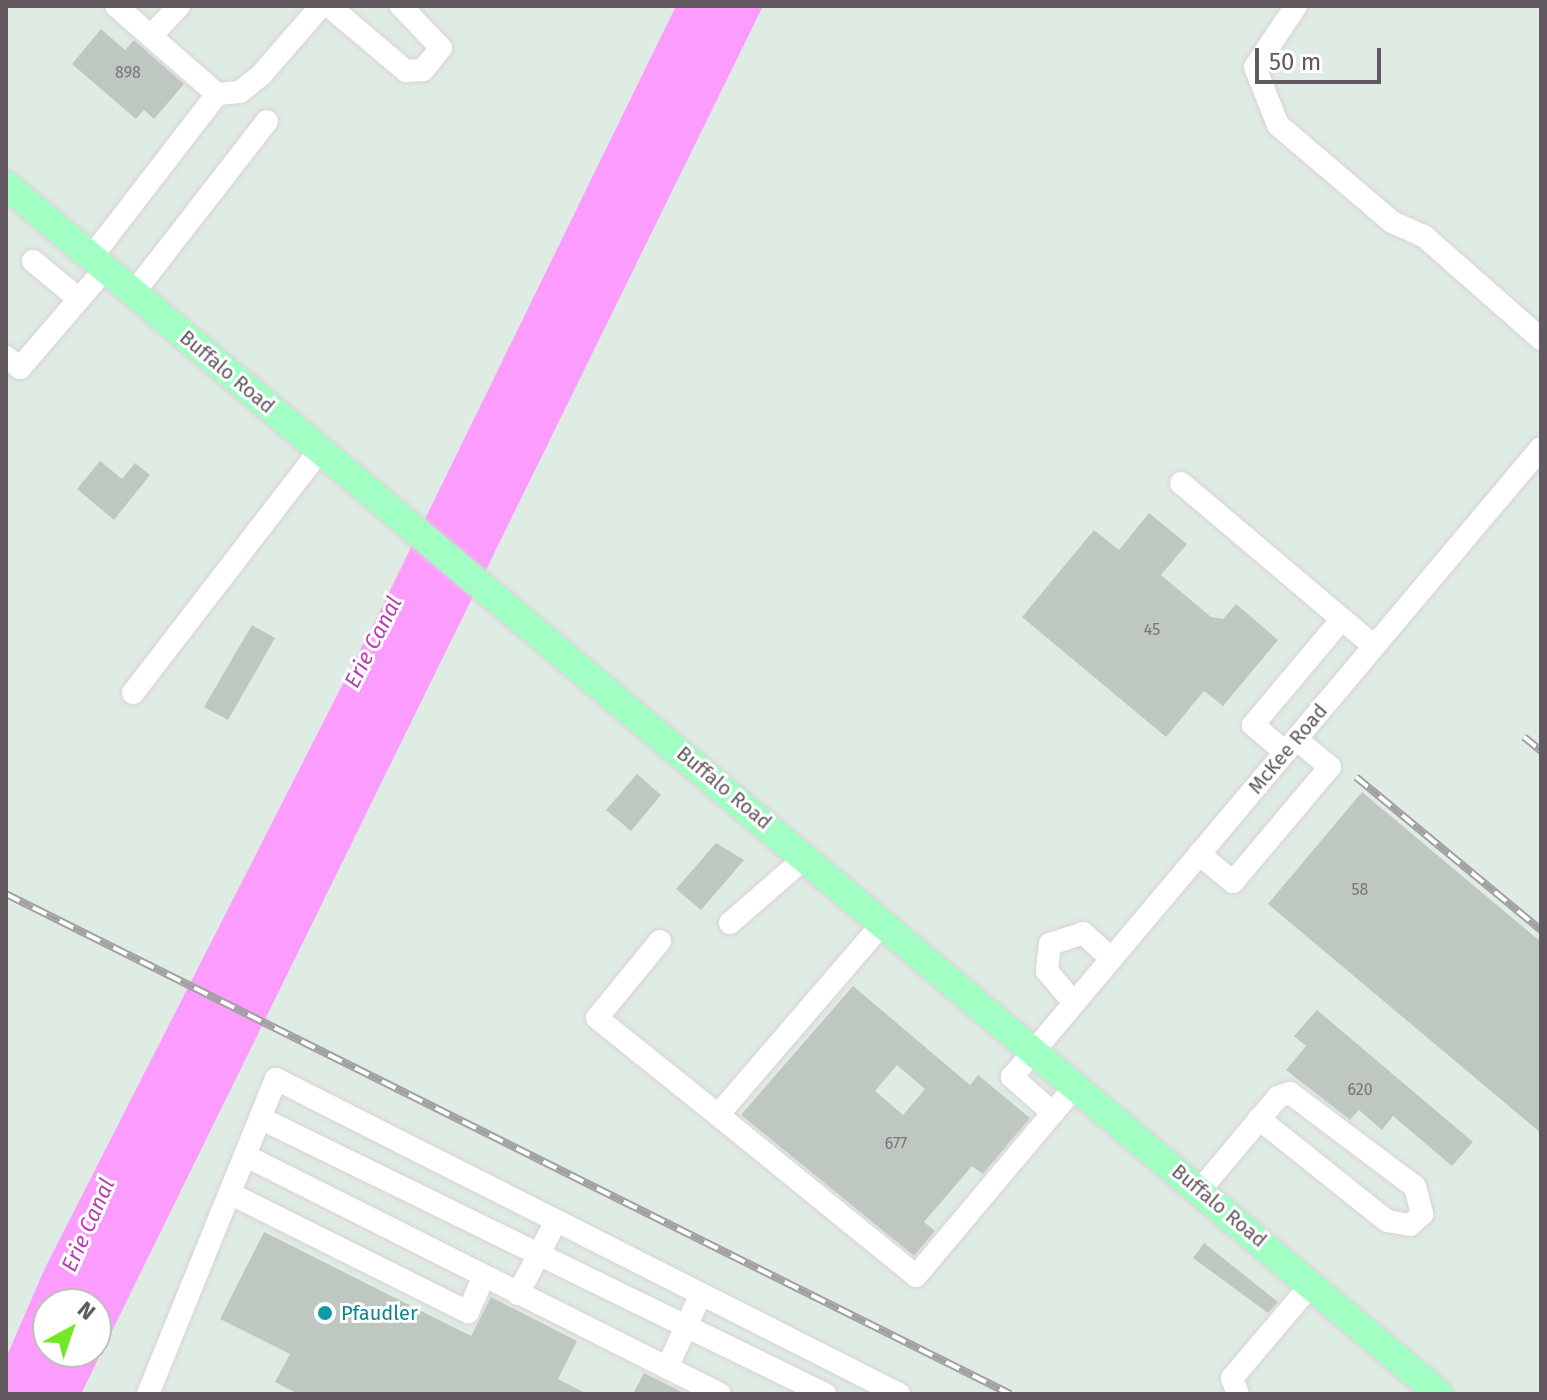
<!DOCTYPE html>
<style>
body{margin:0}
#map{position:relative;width:1547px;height:1400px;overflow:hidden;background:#dfece3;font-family:"Fira Sans",sans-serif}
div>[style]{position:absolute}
.water>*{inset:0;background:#fc9cff}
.building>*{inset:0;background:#bec8c0}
.roads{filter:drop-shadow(0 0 2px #dad2d8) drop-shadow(0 0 2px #dad2d8)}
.minor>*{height:22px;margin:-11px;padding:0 11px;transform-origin:11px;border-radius:11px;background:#fff}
.major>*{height:28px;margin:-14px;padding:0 14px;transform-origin:14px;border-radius:14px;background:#a1ffc4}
.rail>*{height:8px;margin-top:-4px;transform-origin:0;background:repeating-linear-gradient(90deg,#fff 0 15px,#a3a0a3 0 30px);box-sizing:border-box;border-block:2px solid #a3a0a3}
.dots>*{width:22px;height:22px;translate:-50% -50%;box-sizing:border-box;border:4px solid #fff;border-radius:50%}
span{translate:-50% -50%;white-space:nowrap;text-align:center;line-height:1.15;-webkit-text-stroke:6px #fff;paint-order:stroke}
.number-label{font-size:16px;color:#787478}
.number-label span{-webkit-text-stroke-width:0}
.street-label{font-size:20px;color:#615860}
.culture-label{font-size:20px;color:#0d838f}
.left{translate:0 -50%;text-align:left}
.water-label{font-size:22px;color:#b93db3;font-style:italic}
.frame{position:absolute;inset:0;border:8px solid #615860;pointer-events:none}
.north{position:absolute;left:32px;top:1288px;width:80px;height:80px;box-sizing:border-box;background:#fff;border:2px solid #c0bcbf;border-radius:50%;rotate:40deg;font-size:22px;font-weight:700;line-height:32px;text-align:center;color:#615860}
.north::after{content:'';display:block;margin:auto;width:28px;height:36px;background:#72e927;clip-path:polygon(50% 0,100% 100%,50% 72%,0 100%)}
.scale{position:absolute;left:1255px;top:48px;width:126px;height:36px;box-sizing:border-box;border:4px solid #615860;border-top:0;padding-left:10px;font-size:24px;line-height:28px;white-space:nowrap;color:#615860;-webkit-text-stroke:6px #fff;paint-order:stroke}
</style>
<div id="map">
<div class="water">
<i style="clip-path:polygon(evenodd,676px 6px,763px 6px,81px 1394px,6px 1394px,6px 1358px,45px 1268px,381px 609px,676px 6px,48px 1304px,96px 1304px,96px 1352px,48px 1352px,48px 1304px)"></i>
</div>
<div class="building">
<i style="clip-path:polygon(101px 29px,125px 50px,134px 40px,184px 84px,154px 119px,144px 110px,136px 119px,72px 64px)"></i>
<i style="clip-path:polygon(100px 461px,122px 479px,135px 463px,150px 475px,114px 520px,77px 489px)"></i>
<i style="clip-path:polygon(1149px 513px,1187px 544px,1161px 575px,1211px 617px,1223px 619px,1236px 604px,1278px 640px,1223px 706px,1204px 691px,1166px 737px,1022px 617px,1094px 530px,1119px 550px)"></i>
<i style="clip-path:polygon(252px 625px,275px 638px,228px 720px,204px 707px)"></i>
<i style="clip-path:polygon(637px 774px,661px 795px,631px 831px,606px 810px)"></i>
<i style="clip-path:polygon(1362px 792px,1541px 942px,1541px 1133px,1268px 904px)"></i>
<i style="clip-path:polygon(716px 843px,744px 860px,701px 910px,676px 889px)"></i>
<i style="clip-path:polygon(evenodd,853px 986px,970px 1085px,978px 1075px,1030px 1118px,983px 1174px,972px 1166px,924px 1222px,935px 1231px,914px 1256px,741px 1115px,853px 986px,897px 1065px,925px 1089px,903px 1115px,875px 1091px,897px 1065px)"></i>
<i style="clip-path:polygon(1317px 1010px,1473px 1142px,1452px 1166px,1393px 1116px,1382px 1130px,1359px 1110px,1350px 1120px,1286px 1070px,1306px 1046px,1294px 1036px)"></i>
<i style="clip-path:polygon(264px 1232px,471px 1336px,491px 1297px,577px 1341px,558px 1379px,587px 1394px,298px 1394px,275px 1382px,290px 1354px,220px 1319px)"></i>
<i style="clip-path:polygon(1204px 1243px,1278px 1302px,1268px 1313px,1193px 1258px)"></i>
<i style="clip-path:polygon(644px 1373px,686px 1394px,633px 1394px)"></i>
</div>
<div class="roads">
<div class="minor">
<i style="left:329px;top:6px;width:101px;rotate:40.2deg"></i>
<i style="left:406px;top:71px;width:17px;rotate:-3deg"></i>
<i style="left:423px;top:70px;width:28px;rotate:-51deg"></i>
<i style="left:441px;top:48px;width:58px;rotate:-133.6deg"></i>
<i style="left:1296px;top:6px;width:73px;rotate:123.9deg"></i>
<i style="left:1255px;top:67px;width:62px;rotate:68.4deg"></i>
<i style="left:1278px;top:125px;width:150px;rotate:40.4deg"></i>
<i style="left:1392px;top:222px;width:36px;rotate:24deg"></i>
<i style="left:1425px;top:237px;width:154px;rotate:41.3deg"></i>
<i style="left:151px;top:36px;width:41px;rotate:-47deg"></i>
<i style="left:217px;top:94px;width:23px;rotate:-5deg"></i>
<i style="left:240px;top:92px;width:28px;rotate:-39deg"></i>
<i style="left:262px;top:74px;width:90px;rotate:-49.1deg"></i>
<i style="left:90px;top:259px;width:208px;rotate:-52.4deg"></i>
<i style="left:217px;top:94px;width:134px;rotate:-138.9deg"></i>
<i style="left:33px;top:261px;width:60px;rotate:39.6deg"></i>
<i style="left:132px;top:295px;width:220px;rotate:-52.2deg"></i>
<i style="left:6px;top:357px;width:18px;rotate:38deg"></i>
<i style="left:20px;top:368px;width:129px;rotate:-49.4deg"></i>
<i style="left:1181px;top:483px;width:211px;rotate:40.2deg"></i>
<i style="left:133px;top:693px;width:307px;rotate:-52.4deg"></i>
<i style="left:1285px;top:752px;width:42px;rotate:-139.8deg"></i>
<i style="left:1253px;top:725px;width:138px;rotate:-50deg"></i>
<i style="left:1342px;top:619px;width:42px;rotate:40.2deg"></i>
<i style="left:1199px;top:854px;width:44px;rotate:39.5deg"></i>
<i style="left:1233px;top:882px;width:150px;rotate:-49.9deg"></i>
<i style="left:1330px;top:767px;width:44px;rotate:-140.5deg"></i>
<i style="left:730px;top:923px;width:101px;rotate:-41deg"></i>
<i style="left:883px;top:923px;width:253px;rotate:130.7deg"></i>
<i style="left:718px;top:1115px;width:255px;rotate:39.1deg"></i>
<i style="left:916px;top:1276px;width:249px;rotate:-50deg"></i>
<i style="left:660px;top:941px;width:99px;rotate:129.3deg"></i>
<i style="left:597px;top:1018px;width:155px;rotate:38.7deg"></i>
<i style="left:1074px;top:1003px;width:42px;rotate:-130.2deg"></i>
<i style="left:1047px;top:971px;width:27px;rotate:-84deg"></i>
<i style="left:1050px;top:944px;width:35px;rotate:-18deg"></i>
<i style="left:1083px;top:933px;width:38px;rotate:42deg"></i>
<i style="left:1053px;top:1113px;width:55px;rotate:-138.7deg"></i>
<i style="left:1012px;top:1077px;width:822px;rotate:-49.94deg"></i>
<i style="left:260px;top:1118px;width:629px;rotate:26.04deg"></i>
<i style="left:246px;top:1156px;width:530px;rotate:26.66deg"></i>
<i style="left:1200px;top:1190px;width:121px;rotate:-50deg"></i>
<i style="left:1278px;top:1097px;width:13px;rotate:-18deg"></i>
<i style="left:1290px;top:1093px;width:156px;rotate:36.9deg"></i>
<i style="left:1415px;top:1187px;width:28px;rotate:75deg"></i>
<i style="left:1422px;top:1214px;width:16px;rotate:137deg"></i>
<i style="left:1410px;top:1225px;width:23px;rotate:-170deg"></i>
<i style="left:1387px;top:1221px;width:164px;rotate:-141.4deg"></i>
<i style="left:231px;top:1194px;width:265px;rotate:26.5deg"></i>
<i style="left:468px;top:1312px;width:39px;rotate:-66deg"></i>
<i style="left:518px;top:1294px;width:82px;rotate:-62.5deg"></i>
<i style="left:667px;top:1368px;width:81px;rotate:-65.3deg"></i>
<i style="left:148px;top:1394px;width:340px;rotate:-67.9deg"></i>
<i style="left:276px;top:1079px;width:698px;rotate:26.82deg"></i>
<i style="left:1238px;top:1394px;width:17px;rotate:-111deg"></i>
<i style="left:1232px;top:1378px;width:122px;rotate:-49.7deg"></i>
</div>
<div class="major">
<i style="left:6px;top:185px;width:1875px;rotate:40.15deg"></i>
</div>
</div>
<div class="rail">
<i style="left:1524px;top:737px;width:22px;rotate:39deg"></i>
<i style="left:1356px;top:777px;width:240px;rotate:39.6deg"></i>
<i style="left:6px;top:894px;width:1122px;rotate:26.47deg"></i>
</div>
<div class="dots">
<i style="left:325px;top:1313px;background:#0f9aa8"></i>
</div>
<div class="number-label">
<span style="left:128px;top:73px">898</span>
<span style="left:1152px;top:630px">45</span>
<span style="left:1360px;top:890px">58</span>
<span style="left:1360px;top:1090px">620</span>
<span style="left:896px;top:1144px">677</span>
</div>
<div class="street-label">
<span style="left:227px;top:372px;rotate:40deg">Buffalo Road</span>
<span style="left:1288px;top:749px;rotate:-50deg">McKee Road</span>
<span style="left:724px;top:788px;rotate:40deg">Buffalo Road</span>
<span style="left:1219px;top:1206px;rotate:40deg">Buffalo Road</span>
</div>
<div class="culture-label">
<span class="left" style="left:341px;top:1313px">Pfaudler</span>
</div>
<div class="water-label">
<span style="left:373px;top:642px;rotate:-63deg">Erie Canal</span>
<span style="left:88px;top:1225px;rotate:-66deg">Erie Canal</span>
</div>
<div class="frame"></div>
<div class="north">N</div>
<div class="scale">50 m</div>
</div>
